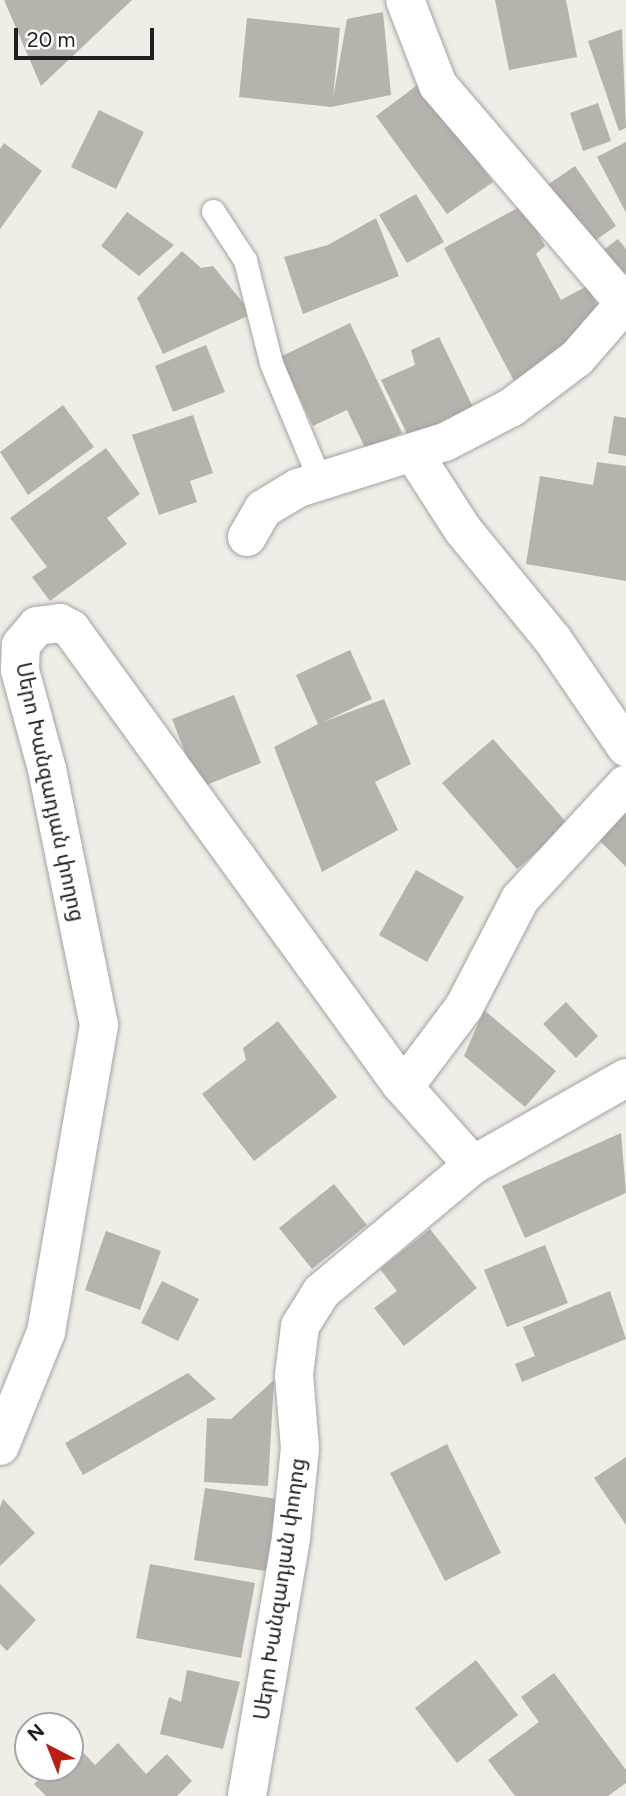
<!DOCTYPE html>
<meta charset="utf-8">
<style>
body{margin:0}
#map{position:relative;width:626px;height:1796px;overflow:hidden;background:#efede6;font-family:Figtree,"Noto Sans Armenian",sans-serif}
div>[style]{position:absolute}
.building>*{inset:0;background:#b8b2ac}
.roads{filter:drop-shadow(0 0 2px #a3a3a3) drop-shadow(0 0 2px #a3a3a3)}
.service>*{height:23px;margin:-11.5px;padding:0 11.5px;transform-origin:11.5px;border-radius:11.5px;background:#fff}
.minor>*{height:38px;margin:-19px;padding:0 19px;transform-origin:19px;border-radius:19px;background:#fff}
.tertiary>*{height:38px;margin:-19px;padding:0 19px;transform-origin:19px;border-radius:19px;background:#fff}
span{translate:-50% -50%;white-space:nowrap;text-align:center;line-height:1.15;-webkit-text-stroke:5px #fff;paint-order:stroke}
.street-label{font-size:21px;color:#1f1f1f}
.north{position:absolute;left:14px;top:1712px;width:70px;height:70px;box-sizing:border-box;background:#fff;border:2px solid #a5a5a5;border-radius:50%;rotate:318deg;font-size:19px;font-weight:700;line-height:28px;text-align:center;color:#1f1f1f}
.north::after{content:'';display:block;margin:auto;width:24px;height:32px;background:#ba1e14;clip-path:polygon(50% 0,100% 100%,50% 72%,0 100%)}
.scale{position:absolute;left:14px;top:28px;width:140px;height:32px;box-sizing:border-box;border:4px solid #1f1f1f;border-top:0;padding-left:9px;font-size:21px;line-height:24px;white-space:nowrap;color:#1f1f1f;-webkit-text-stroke:5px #fff;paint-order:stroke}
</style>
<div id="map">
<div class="building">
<i style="clip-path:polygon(4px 0,132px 0,41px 86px)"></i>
<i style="clip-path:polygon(495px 0,566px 0,577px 57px,509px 70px)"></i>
<i style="clip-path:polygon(383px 12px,391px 95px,331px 107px,239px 97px,247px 18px,340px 28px,333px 98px,347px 19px)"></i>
<i style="clip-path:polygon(622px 29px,626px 128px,619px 131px,588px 41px)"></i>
<i style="clip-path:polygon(420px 83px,493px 182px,447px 214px,376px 116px)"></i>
<i style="clip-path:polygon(598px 103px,611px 141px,583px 151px,570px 113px)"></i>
<i style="clip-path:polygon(99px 110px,144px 132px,116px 189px,71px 167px)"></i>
<i style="clip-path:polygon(626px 142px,626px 213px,597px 157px)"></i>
<i style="clip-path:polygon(4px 143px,42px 171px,0 229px,0 149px)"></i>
<i style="clip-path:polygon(575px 166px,616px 226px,586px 247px,546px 186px)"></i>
<i style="clip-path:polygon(416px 194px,444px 242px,407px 263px,379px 215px)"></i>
<i style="clip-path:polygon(523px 205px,545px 246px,536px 254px,561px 300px,587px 286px,598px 306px,563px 355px,514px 381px,444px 248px)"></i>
<i style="clip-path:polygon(127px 212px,174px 245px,139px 276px,101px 246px)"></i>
<i style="clip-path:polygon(376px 218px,399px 276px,303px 314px,284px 257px,328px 245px)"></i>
<i style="clip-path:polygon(618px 239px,626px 249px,626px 272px,616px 280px,597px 255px)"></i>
<i style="clip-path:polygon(182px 251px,201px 268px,213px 266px,252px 314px,163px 354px,137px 298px)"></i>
<i style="clip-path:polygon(350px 323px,402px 433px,366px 450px,347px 410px,313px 426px,280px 357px)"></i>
<i style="clip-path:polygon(439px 337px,474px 409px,410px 440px,381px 380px,415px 365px,411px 350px)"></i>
<i style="clip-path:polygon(206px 345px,225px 392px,173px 412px,155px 366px)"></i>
<i style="clip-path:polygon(63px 405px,94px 447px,28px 495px,0 452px)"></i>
<i style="clip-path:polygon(193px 415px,213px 473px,190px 481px,197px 502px,159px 515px,132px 435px)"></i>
<i style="clip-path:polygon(614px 416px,626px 418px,626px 456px,608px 453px)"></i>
<i style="clip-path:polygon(106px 448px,140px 494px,107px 518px,127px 544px,50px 601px,32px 577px,47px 567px,10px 518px)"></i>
<i style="clip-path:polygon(597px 462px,626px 466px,626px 581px,526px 564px,540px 476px,593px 485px)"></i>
<i style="clip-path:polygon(350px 650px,372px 699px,323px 722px,384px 699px,411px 764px,375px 782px,398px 830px,322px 872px,274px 747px,318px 724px,296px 675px)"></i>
<i style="clip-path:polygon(234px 695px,261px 763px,199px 788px,172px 719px)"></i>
<i style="clip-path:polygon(493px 739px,568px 824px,517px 869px,442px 783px)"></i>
<i style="clip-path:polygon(626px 813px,626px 867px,599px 840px)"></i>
<i style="clip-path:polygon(416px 870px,464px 897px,427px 962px,379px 935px)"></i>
<i style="clip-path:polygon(566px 1002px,598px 1036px,576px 1058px,543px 1024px)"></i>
<i style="clip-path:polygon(484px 1010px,556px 1071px,525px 1107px,464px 1056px)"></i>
<i style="clip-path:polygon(278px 1021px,337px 1097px,254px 1161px,202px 1094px,246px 1060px,243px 1048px)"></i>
<i style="clip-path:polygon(621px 1133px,626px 1193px,525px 1238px,502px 1186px)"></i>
<i style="clip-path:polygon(334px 1184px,367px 1225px,312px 1269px,279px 1228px)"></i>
<i style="clip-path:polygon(430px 1229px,477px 1288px,404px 1346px,374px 1308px,397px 1291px,380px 1269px)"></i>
<i style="clip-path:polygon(106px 1231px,161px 1251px,140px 1310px,85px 1290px)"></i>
<i style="clip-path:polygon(545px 1245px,568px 1303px,507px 1327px,484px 1270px)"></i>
<i style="clip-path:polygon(162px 1281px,199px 1299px,178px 1341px,141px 1323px)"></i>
<i style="clip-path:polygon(610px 1291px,626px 1339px,522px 1382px,515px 1364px,535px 1356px,523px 1327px)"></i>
<i style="clip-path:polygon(188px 1373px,216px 1399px,83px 1475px,65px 1443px)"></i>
<i style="clip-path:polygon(274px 1380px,268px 1486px,204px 1482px,207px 1418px,231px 1419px)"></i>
<i style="clip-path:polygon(447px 1444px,501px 1553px,445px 1581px,390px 1473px)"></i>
<i style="clip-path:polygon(626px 1457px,626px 1525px,594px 1478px)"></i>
<i style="clip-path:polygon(205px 1488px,277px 1499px,266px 1571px,194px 1560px)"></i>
<i style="clip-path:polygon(3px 1499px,35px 1533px,0 1566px,0 1507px)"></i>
<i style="clip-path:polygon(150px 1564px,255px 1583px,241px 1658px,136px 1638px)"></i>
<i style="clip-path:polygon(0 1584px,36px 1620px,7px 1651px,0 1644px)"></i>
<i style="clip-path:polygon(476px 1660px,518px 1715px,457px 1763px,415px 1708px)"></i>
<i style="clip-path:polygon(187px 1670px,240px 1682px,223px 1749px,160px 1734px,169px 1697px,181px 1702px)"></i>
<i style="clip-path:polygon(554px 1673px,626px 1770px,626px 1783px,608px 1796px,515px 1796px,488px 1760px,539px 1722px,521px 1697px)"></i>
<i style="clip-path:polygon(118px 1743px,146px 1774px,167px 1754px,192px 1781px,177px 1796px,46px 1796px,34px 1784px,51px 1768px,70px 1768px,76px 1745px,95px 1765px)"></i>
</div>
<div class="roads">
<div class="service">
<i style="left:213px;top:211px;width:59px;rotate:56.9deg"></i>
<i style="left:245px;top:260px;width:106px;rotate:75.8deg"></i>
<i style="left:271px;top:363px;width:130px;rotate:67.4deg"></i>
</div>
<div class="minor">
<i style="left:405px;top:0;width:91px;rotate:68.8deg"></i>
<i style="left:438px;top:85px;width:289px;rotate:49.5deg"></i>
<i style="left:414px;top:454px;width:90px;rotate:57.2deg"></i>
<i style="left:463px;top:530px;width:142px;rotate:50.7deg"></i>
<i style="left:553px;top:640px;width:130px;rotate:55.7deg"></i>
<i style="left:247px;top:537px;width:32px;rotate:-60deg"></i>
<i style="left:263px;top:509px;width:41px;rotate:-31deg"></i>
<i style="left:298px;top:488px;width:154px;rotate:-17.4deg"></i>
<i style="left:445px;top:442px;width:76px;rotate:-27.6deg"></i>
<i style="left:512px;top:407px;width:81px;rotate:-37deg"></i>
<i style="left:577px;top:358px;width:72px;rotate:-49deg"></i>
<i style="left:404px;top:1087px;width:100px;rotate:-53.1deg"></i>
<i style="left:464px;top:1007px;width:122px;rotate:-62.6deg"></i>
<i style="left:520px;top:899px;width:156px;rotate:-47.3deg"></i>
<i style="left:247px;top:1796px;width:262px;rotate:-80.3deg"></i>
<i style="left:291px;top:1538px;width:90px;rotate:-84.3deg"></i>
<i style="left:300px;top:1448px;width:73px;rotate:-94.7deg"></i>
<i style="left:294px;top:1375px;width:49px;rotate:-83deg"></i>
<i style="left:300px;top:1326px;width:40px;rotate:-58deg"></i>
<i style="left:321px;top:1292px;width:198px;rotate:-39.9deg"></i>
</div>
<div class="tertiary">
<i style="left:0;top:1446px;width:123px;rotate:-68deg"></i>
<i style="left:46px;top:1332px;width:312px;rotate:-80.2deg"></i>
<i style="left:99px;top:1025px;width:261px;rotate:-101.5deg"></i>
<i style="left:47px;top:769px;width:103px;rotate:-105.3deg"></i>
<i style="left:20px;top:670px;width:25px;rotate:-88deg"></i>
<i style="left:21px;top:645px;width:25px;rotate:-50deg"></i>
<i style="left:37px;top:626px;width:23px;rotate:-7deg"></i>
<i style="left:60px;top:623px;width:13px;rotate:29deg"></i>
<i style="left:71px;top:629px;width:561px;rotate:54.07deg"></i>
<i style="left:400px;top:1083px;width:110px;rotate:48.3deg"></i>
<i style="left:473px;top:1165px;width:176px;rotate:-29.6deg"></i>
</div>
</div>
<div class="street-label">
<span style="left:50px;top:792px;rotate:78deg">Սերո Խանզադյան փողոց</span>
<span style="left:280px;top:1589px;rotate:-82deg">Սերո Խանզադյան փողոց</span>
</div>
<div class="north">N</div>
<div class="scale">20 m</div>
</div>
